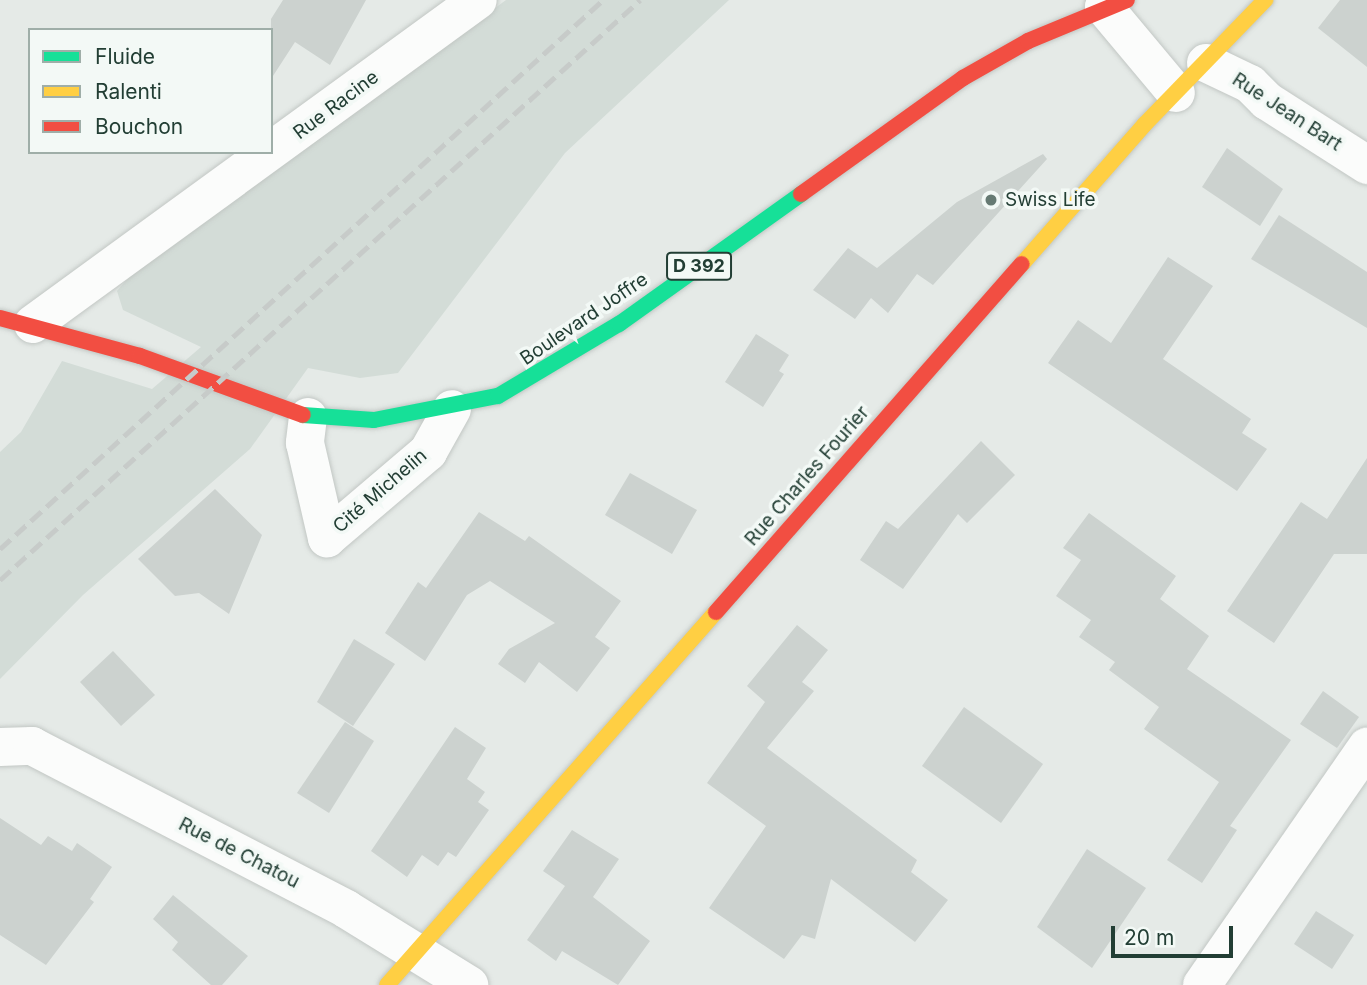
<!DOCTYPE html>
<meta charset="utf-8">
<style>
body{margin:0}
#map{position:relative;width:1367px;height:985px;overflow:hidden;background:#e5eae7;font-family:Inter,sans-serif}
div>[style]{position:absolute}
.built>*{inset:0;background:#d3dcd7}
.building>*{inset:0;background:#ccd2cf}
.roads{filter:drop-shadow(0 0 2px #c2c7c4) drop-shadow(0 0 2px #c2c7c4)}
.street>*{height:38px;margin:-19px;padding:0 19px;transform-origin:19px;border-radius:19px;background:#fbfcfb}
.fast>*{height:16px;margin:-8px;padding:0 8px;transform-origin:8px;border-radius:8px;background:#16e098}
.slow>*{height:16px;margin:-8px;padding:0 8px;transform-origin:8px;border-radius:8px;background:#ffcf43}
.jam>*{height:16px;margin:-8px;padding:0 8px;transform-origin:8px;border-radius:8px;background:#f24e42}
.rail>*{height:5px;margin-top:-2.5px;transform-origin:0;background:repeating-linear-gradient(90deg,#c7cbc9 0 14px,transparent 0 21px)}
.dots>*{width:19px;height:19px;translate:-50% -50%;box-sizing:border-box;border:4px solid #f3f9f6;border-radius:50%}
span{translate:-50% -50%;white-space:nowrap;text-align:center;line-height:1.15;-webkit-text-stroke:7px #f3f9f6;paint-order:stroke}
.shield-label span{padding:2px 5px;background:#f3f9f6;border:2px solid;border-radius:5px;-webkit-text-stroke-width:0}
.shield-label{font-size:18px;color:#223e34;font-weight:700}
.street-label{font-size:19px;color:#223e34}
.poi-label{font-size:19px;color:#223e34}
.left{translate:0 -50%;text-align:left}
.legend{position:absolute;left:28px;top:28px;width:245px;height:126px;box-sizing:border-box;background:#f3f9f6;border:2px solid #9faea8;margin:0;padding:9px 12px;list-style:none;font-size:21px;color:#223e34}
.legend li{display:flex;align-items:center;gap:14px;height:35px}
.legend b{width:35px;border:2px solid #9faea8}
.scale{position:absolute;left:1111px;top:926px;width:122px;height:32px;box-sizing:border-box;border:4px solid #223e34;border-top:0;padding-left:9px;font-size:21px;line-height:24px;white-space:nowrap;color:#223e34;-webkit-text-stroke:5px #f3f9f6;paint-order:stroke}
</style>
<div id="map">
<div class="built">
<i style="clip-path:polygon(506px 0,729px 0,565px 153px,398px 373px,360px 378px,308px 368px,250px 449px,83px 595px,0 679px,0 452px,21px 432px,62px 361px,152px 389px,201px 347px,123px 310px,117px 291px,130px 276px)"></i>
</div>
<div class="building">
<i style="clip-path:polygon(283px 0,366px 0,330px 65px,295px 42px,271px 79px,271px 19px)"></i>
<i style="clip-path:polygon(1340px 0,1367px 0,1367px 67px,1318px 28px)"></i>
<i style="clip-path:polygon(1227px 148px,1283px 189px,1260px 226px,1202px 187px)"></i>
<i style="clip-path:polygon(1043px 154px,1047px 159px,933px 285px,917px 274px,888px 313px,871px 298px,855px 319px,813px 290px,848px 248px,877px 268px,957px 202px)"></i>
<i style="clip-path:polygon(1279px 215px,1367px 272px,1367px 328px,1251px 259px)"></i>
<i style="clip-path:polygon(1168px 257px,1213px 286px,1163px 359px,1251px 419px,1242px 433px,1267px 449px,1237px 491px,1048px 363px,1078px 320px,1111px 343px)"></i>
<i style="clip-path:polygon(756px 334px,789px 355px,779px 371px,784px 374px,763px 407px,725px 382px)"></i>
<i style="clip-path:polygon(981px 441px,1015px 475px,967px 523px,958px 514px,903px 589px,860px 560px,886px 521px,898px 529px)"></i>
<i style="clip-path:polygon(1367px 458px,1367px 554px,1334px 554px,1274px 643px,1227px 611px,1301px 502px,1327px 519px)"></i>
<i style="clip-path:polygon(630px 473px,697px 510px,672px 554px,605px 515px)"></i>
<i style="clip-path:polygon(215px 489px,262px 535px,229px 614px,199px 593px,175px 596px,138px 559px)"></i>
<i style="clip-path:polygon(479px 512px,525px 541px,529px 536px,621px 601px,595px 637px,610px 648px,577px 692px,539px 662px,525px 683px,498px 664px,509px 649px,555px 623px,490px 581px,467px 595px,425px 661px,385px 633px,418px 582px,426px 588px)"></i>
<i style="clip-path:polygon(1089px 513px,1176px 576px,1160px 599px,1209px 636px,1187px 669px,1291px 740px,1230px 826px,1237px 830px,1202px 883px,1167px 860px,1219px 782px,1144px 729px,1159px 707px,1109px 670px,1115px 662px,1079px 637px,1091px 620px,1056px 596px,1081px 560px,1063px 548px)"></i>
<i style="clip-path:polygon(797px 625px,828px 650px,802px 682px,814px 691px,767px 748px,917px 860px,911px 872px,948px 900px,915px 942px,831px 879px,815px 939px,802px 935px,784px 959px,709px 908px,766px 826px,707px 783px,765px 702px,747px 686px)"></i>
<i style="clip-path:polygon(354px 639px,395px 664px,353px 726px,317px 702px)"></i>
<i style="clip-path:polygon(113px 651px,155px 695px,121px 726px,80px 682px)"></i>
<i style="clip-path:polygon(1323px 691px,1359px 717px,1337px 748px,1300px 724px)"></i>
<i style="clip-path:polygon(964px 707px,1043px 764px,1001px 823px,922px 766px)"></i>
<i style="clip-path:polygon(345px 722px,374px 741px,329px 813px,297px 793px)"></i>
<i style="clip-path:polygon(455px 727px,486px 748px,467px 779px,485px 792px,478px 802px,489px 810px,456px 857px,448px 852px,438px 866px,422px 855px,407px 877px,371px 851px)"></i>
<i style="clip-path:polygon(0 818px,41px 845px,48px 836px,72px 851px,77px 843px,112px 867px,90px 899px,94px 902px,46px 965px,0 935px)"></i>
<i style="clip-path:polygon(572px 830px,619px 859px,593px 897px,650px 941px,618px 985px,562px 951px,556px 961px,527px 940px,565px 886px,543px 871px)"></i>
<i style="clip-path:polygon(1087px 849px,1146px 888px,1092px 968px,1037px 927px)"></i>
<i style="clip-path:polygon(173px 895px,248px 956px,222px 985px,211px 985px,172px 950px,178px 942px,153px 919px)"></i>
<i style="clip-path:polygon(1316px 911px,1354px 935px,1332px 969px,1294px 944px)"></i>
</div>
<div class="roads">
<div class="street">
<i style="left:1106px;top:0;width:7px;rotate:106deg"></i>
<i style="left:1104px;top:7px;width:112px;rotate:50.1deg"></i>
<i style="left:1206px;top:63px;width:49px;rotate:25.5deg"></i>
<i style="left:1250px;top:84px;width:24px;rotate:45deg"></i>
<i style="left:1267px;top:101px;width:119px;rotate:32.6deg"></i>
<i style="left:33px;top:324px;width:550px;rotate:-36.06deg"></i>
<i style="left:308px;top:417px;width:26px;rotate:97deg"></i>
<i style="left:305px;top:443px;width:98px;rotate:77deg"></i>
<i style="left:327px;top:538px;width:133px;rotate:-40.4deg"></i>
<i style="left:428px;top:452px;width:49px;rotate:-60.8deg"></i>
<i style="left:0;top:747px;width:32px;rotate:-2deg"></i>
<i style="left:32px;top:746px;width:354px;rotate:27.4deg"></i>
<i style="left:346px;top:909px;width:145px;rotate:31.7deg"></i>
<i style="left:1202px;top:985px;width:290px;rotate:-55.3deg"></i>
</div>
<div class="fast">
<i style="left:303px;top:415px;width:71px;rotate:4deg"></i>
<i style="left:374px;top:420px;width:126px;rotate:-11deg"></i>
<i style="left:498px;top:396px;width:141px;rotate:-30.8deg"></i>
<i style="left:619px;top:324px;width:224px;rotate:-35.5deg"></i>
</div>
<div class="slow">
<i style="left:1022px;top:264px;width:186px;rotate:-48.7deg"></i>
<i style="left:1145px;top:124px;width:173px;rotate:-45.9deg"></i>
<i style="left:387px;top:985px;width:497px;rotate:-48.6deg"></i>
</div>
<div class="jam">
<i style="left:801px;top:194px;width:199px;rotate:-35.6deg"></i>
<i style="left:963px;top:78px;width:75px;rotate:-29.6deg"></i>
<i style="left:1028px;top:41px;width:107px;rotate:-22.5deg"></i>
<i style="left:0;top:318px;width:145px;rotate:15.2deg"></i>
<i style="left:140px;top:356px;width:173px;rotate:19.9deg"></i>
<i style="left:716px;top:612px;width:463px;rotate:-48.7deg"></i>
</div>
</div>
<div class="rail">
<i style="left:0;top:549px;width:815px;rotate:-42.32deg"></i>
<i style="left:0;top:580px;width:864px;rotate:-42.18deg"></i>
</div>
<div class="dots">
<i style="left:991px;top:200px;background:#667a73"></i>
</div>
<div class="shield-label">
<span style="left:699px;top:266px">D 392</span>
</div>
<div class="street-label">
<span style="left:336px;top:105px;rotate:-37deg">Rue Racine</span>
<span style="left:1287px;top:112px;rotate:33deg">Rue Jean Bart</span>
<span style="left:584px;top:319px;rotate:-34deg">Boulevard Joffre</span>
<span style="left:807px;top:476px;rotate:-49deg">Rue Charles Fourier</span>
<span style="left:380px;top:491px;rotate:-41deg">Cité Michelin</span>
<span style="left:239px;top:853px;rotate:27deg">Rue de Chatou</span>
</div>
<div class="poi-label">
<span class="left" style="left:1005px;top:200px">Swiss Life</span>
</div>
<ul class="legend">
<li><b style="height:9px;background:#16e098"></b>Fluide</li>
<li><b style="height:9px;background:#ffcf43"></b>Ralenti</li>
<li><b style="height:9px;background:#f24e42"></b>Bouchon</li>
</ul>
<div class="scale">20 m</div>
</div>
